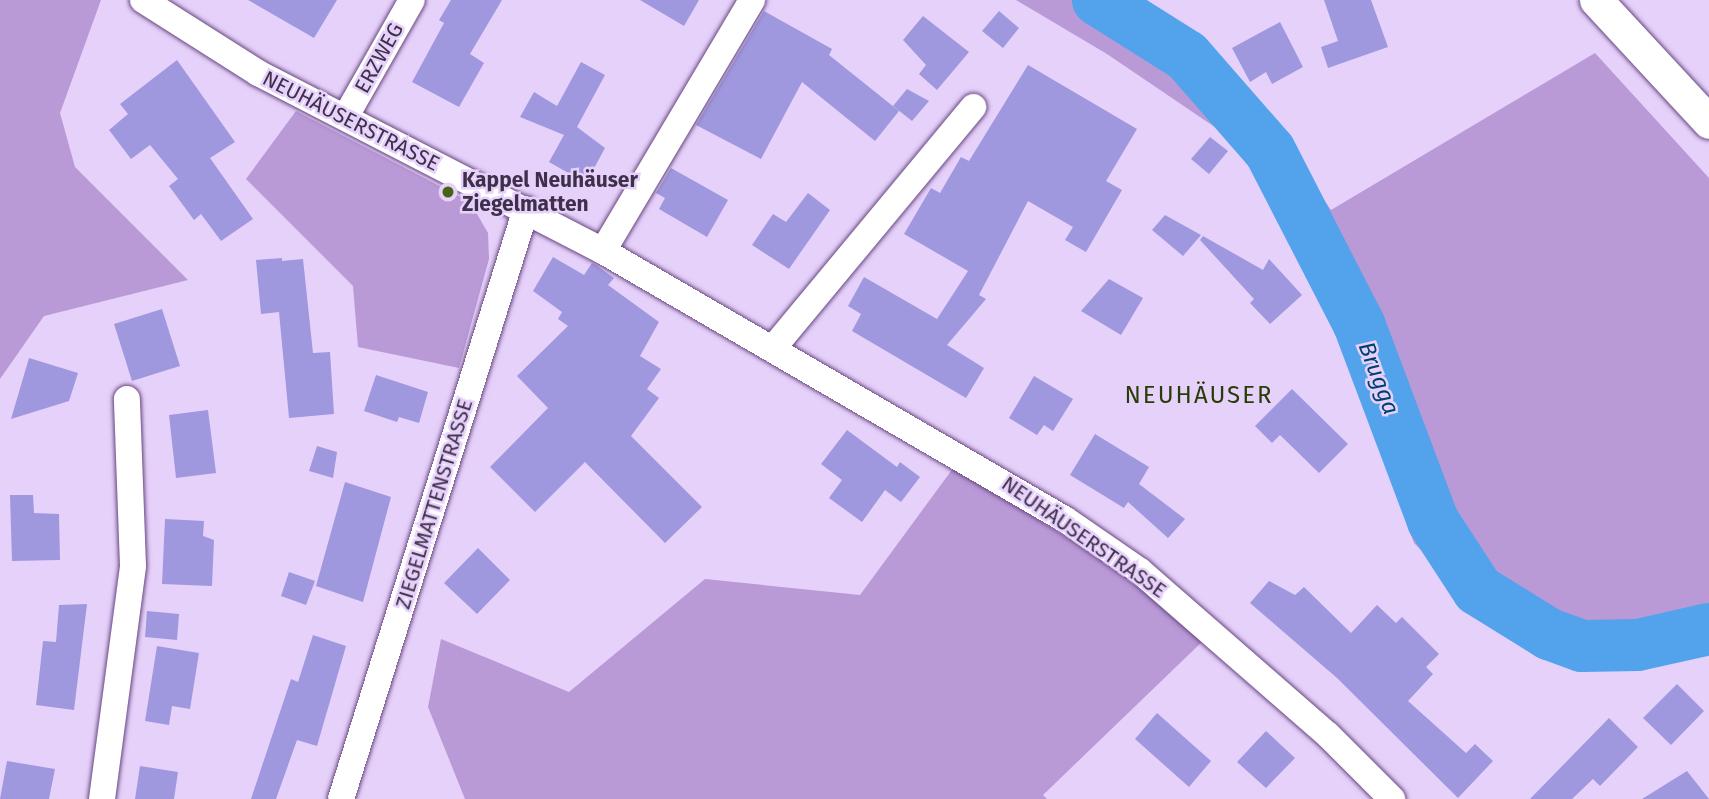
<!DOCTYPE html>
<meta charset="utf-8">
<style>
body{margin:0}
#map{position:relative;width:1709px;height:799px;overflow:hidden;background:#e6d1fa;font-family:"Fira Sans",sans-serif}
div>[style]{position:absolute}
.green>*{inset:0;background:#b999d6}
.river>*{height:52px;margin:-26px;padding:0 26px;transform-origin:26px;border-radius:26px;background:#52a3ec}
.building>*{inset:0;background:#9f98de}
.roads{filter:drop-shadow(0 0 2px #674681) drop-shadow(0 0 2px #674681)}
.minor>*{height:26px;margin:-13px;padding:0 13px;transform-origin:13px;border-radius:13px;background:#fff}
.tertiary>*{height:33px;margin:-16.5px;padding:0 16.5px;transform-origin:16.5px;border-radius:16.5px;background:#fff}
.dots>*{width:19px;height:19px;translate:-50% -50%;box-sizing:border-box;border:4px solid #e6d1fa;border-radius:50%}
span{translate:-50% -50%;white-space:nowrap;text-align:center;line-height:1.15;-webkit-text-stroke:5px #e6d1fa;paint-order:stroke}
.street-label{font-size:21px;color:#3e2f4a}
.poi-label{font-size:21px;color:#3e2f4a;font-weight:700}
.left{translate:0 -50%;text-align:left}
.water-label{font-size:23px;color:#00406f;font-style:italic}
.quarter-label{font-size:24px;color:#283c05;letter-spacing:2px}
</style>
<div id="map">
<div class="green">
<i style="clip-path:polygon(0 0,101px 0,60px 113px,75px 167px,188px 280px,44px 316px,0 379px)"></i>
<i style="clip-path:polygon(1016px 0,1135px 0,1147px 7px,1263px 112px,1331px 210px,1595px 53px,1709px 178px,1709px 639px,1650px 655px,1560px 655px,1481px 611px,1414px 543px,1327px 306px,1256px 168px,1228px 136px,1107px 54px)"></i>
<i style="clip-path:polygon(296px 111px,470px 202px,488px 233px,489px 259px,459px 368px,358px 347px,353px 286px,246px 179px)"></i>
<i style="clip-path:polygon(954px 467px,1128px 576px,1206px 638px,1043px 795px,1047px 799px,465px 799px,428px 707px,441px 639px,569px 692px,705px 579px,860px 595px)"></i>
</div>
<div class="river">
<i style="left:1098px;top:0;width:105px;rotate:32.2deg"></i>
<i style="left:1187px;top:56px;width:126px;rotate:48.9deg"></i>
<i style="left:1270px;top:151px;width:195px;rotate:62.8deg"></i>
<i style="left:1359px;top:324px;width:210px;rotate:69.4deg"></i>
<i style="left:1433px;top:521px;width:82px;rotate:56.9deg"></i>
<i style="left:1478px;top:590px;width:84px;rotate:31.8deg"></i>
<i style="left:1549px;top:634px;width:35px;rotate:20deg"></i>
<i style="left:1582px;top:646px;width:56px;rotate:-1deg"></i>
<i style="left:1638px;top:645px;width:73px;rotate:-12.7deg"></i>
</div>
<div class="building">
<i style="clip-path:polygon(248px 0,337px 0,314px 38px)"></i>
<i style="clip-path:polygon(451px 0,502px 0,470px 54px,484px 63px,459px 107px,412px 82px,444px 23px,439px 20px)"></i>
<i style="clip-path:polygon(640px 0,699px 0,684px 26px)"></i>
<i style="clip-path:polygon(1324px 0,1371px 0,1388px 47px,1328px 68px,1321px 47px,1338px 41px)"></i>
<i style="clip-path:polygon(764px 11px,832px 49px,829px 55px,899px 111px,875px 141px,802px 82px,761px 159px,696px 125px)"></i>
<i style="clip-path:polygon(999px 11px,1019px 28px,1003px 48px,982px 31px)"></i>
<i style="clip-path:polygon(923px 16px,969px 52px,937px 90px,919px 74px,926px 65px,903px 40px)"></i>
<i style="clip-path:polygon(1280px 22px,1303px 67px,1272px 84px,1266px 72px,1250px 82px,1232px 48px)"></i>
<i style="clip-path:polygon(177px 60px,235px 142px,210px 158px,253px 219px,221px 241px,201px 214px,194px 220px,169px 186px,178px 179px,150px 145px,131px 159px,109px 130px,128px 114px,120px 104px)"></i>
<i style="clip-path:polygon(581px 62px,605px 75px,577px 127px,605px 148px,586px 183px,549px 162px,564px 135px,520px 117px,534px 92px,557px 106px)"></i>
<i style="clip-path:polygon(1028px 65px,1137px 129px,1106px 181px,1122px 190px,1086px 252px,1065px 240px,1073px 227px,1028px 201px,979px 295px,986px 299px,947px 345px,984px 368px,966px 398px,852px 331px,861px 314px,848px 306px,864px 277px,937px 319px,968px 271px,904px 234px,931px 188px,940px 193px,961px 157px,969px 161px)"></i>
<i style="clip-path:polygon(907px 89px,929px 101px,912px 121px,893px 106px)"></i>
<i style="clip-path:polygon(1210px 137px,1228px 151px,1209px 174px,1191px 159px)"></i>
<i style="clip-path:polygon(671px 168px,728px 200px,707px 237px,659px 209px,665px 198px,656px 193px)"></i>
<i style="clip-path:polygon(808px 193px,830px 210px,789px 269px,752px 245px,773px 214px,786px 222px)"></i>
<i style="clip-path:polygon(1165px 215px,1201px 235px,1183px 256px,1152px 230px)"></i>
<i style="clip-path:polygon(1203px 236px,1263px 270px,1269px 259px,1302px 295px,1270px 324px,1250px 303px,1254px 299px,1200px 240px)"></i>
<i style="clip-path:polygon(553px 257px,584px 275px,592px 263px,596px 265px,614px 278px,608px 285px,659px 322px,640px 356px,661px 369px,647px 389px,659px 398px,631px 436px,702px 507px,665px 543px,585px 462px,535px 512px,490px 467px,548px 408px,517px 376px,568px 326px,558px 319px,562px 312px,533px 291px)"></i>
<i style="clip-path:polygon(282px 258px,282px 261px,303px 259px,313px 353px,330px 352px,334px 414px,289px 418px,279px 312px,261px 314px,256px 260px)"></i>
<i style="clip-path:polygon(1109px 279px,1143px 298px,1121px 335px,1081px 311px)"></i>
<i style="clip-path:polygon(162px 309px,180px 366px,132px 381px,114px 324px)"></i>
<i style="clip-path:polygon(29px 358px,78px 373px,69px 401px,11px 419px)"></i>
<i style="clip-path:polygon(376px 375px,428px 392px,419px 423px,399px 417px,397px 422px,364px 411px)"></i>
<i style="clip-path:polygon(1034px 376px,1073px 399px,1053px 431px,1044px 425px,1037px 435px,1009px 418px)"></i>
<i style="clip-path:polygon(1292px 389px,1348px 444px,1319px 473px,1280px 435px,1272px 443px,1255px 426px)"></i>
<i style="clip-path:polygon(208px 410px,216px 473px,176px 478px,169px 415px)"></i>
<i style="clip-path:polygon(847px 430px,897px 467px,900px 462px,920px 477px,901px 502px,885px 490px,862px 522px,829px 498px,842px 480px,821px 464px)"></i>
<i style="clip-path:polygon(1095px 434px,1149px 467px,1139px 484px,1185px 519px,1168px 538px,1128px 502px,1124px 508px,1070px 475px)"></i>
<i style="clip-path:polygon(317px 446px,337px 452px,333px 478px,309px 471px)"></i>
<i style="clip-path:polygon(345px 482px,391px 497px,363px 602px,316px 586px)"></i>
<i style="clip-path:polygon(10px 495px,33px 495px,34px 513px,59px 514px,60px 560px,12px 561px)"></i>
<i style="clip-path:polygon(165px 519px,204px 521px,203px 536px,214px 540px,212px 586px,162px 584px)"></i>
<i style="clip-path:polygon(478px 548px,510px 580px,477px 614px,444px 583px)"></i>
<i style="clip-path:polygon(289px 572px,315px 581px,306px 605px,281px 596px)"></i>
<i style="clip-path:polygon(1269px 581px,1295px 595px,1304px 587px,1351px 633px,1377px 605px,1396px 623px,1402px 617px,1439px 654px,1426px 667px,1433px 674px,1408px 701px,1466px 753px,1475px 744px,1493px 761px,1458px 798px,1337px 678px,1250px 603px)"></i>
<i style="clip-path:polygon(87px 604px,74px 710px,36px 705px,43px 641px,56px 642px,59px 605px)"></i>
<i style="clip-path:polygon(147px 611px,179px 614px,177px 640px,145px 637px)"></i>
<i style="clip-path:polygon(313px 635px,346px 646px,317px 746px,297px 740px,276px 799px,251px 799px,291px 679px,298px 682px)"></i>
<i style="clip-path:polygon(157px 646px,199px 653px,190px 709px,172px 706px,169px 725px,145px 721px)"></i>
<i style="clip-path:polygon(1677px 684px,1704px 711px,1671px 745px,1643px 718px)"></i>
<i style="clip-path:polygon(1157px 713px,1211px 761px,1189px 787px,1135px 739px)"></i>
<i style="clip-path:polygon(1609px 718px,1638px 747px,1600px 786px,1593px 779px,1572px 799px,1530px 799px)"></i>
<i style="clip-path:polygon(1266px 731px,1295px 758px,1266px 788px,1237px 762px)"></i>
<i style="clip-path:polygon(7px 761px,55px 769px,49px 799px,0 799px)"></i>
<i style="clip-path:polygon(140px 766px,178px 772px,174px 799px,135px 799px)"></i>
<i style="clip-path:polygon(1687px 771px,1709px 799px,1642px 799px)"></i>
</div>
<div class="roads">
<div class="minor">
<i style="left:143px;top:0;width:136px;rotate:32.4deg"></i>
<i style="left:258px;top:73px;width:388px;rotate:27.3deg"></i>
<i style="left:603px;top:251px;width:535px;rotate:30.16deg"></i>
<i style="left:1066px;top:520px;width:90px;rotate:34.6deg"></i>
<i style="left:1140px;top:571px;width:249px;rotate:41.1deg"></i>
<i style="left:1328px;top:735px;width:91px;rotate:45deg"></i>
<i style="left:346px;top:116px;width:133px;rotate:-60.4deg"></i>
<i style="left:603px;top:251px;width:292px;rotate:-59.3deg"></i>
<i style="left:774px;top:347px;width:312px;rotate:-50.3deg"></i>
<i style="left:102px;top:799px;width:235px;rotate:-82.4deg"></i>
<i style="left:133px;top:566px;width:167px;rotate:-92.1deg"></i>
<i style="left:341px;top:799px;width:618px;rotate:-72.59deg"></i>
</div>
<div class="tertiary">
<i style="left:1596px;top:0;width:166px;rotate:47.2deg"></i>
</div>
</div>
<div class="dots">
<i style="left:448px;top:192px;background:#466316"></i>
</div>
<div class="street-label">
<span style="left:379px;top:58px;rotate:-61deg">ERZWEG</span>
<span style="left:351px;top:121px;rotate:27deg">NEUHÄUSERSTRASSE</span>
<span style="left:434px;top:504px;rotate:-73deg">ZIEGELMATTENSTRASSE</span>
<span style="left:1084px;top:537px;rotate:35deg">NEUHÄUSERSTRASSE</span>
</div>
<div class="poi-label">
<span class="left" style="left:462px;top:192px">Kappel Neuhäuser<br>Ziegelmatten</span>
</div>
<div class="water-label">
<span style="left:1379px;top:378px;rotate:69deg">Brugga</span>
</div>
<div class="quarter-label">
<span style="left:1199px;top:396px">NEUHÄUSER</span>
</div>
</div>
